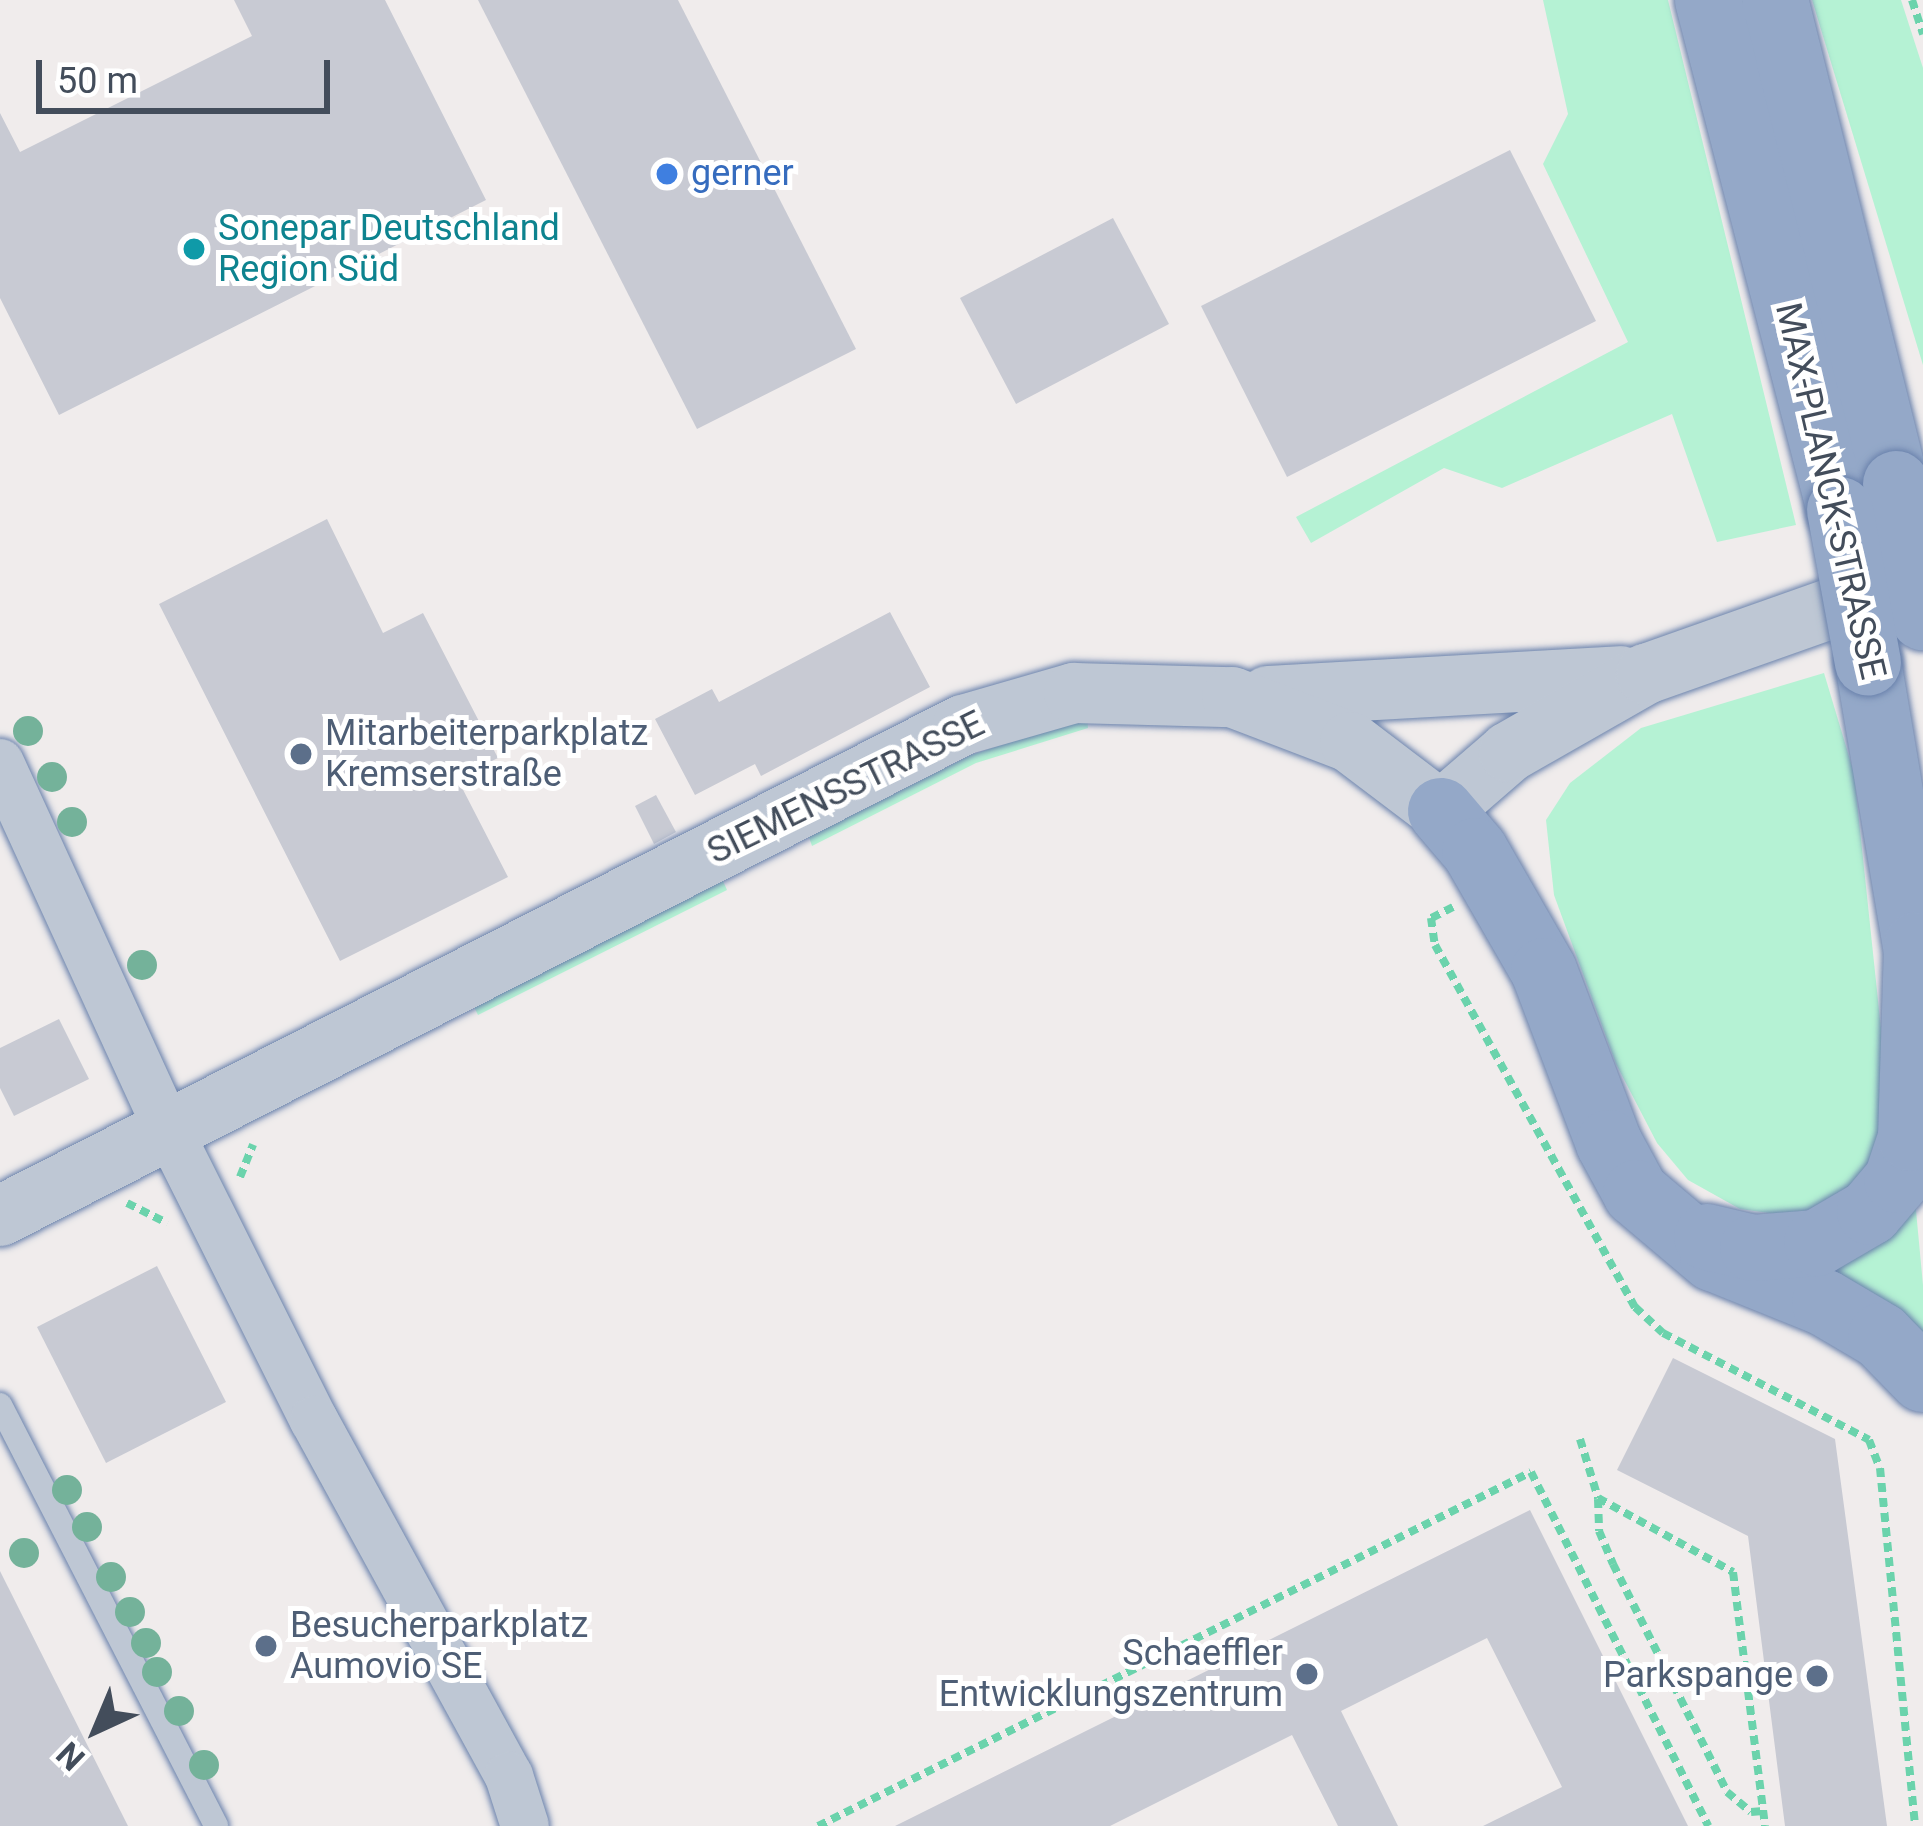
<!DOCTYPE html>
<meta charset="utf-8">
<style>
body{margin:0}
#map{position:relative;width:1923px;height:1826px;overflow:hidden;background:#f0ecec;font-family:Roboto,sans-serif}
div>[style]{position:absolute}
.green>*{inset:0;background:#b5f2d4}
.building>*{inset:0;background:#c8cad3}
.path>*{height:8px;margin-top:-4px;transform-origin:0;background:repeating-linear-gradient(90deg,#6bd3ac 0 9px,transparent 0 15px)}
.roads{filter:drop-shadow(0 0 3px #6a82ac) drop-shadow(0 0 3px #6a82ac)}
.service>*{height:24px;margin:-12px;padding:0 12px;transform-origin:12px;border-radius:12px;background:#bec7d4}
.minor>*{height:48px;margin:-24px;padding:0 24px;transform-origin:24px;border-radius:24px;background:#bec7d4}
.tertiary>*{height:60px;margin:-30px;padding:0 30px;transform-origin:30px;border-radius:30px;background:#bec7d4}
.trunk>*{height:66px;margin:-33px;padding:0 33px;transform-origin:33px;border-radius:33px;background:#94a8c8}
.bridges{filter:drop-shadow(0 0 3px #6a82ac) drop-shadow(0 0 3px #6a82ac)}
.trunk-bridge>*{height:66px;margin:-33px;padding:0 33px;transform-origin:33px;border-radius:33px;background:#94a8c8}
.trees>*{width:30px;height:30px;margin:-15px;border-radius:50%;background:#74b29a}
.dots>*{width:33px;height:33px;translate:-50% -50%;box-sizing:border-box;border:6px solid #fff;border-radius:50%}
span{translate:-50% -50%;white-space:nowrap;text-align:center;line-height:1.15;-webkit-text-stroke:10px #fff;paint-order:stroke}
.shop-label{font-size:36px;color:#366cbe}
.left{translate:0 -50%;text-align:left}
.culture-label{font-size:36px;color:#0d838f}
.street-label{font-size:36px;color:#434d5b}
.service-label{font-size:36px;color:#4e5e75}
.right{translate:-100% -50%;text-align:right}
.north{position:absolute;left:36px;top:1670px;width:120px;height:120px;-webkit-text-stroke:9px #fff;paint-order:stroke;rotate:224deg;font-size:33px;font-weight:700;line-height:48px;text-align:center;color:#434d5b}
.north::after{content:'';display:block;margin:auto;width:42px;height:54px;background:#434d5b;clip-path:polygon(50% 0,100% 100%,50% 72%,0 100%)}
.scale{position:absolute;left:36px;top:60px;width:294px;height:54px;box-sizing:border-box;border:6px solid #434d5b;border-top:0;padding-left:15px;font-size:36px;line-height:42px;white-space:nowrap;color:#434d5b;-webkit-text-stroke:9px #fff;paint-order:stroke}
</style>
<div id="map">
<div class="green">
<i style="clip-path:polygon(1543px 0,1668px 0,1796px 525px,1717px 542px,1672px 414px,1502px 488px,1444px 468px,1311px 543px,1296px 517px,1628px 342px,1543px 164px,1568px 114px)"></i>
<i style="clip-path:polygon(1812px 0,1901px 0,1923px 68px,1923px 365px)"></i>
<i style="clip-path:polygon(1824px 673px,1854px 773px,1890px 1114px,1861px 1180px,1829px 1206px,1784px 1215px,1740px 1209px,1688px 1180px,1657px 1143px,1616px 1064px,1554px 895px,1546px 820px,1570px 783px,1641px 728px)"></i>
<i style="clip-path:polygon(1087px 717px,1088px 728px,976px 763px,812px 846px,809px 837px,971px 755px)"></i>
<i style="clip-path:polygon(723px 881px,727px 890px,478px 1015px,474px 1007px)"></i>
<i style="clip-path:polygon(1915px 1200px,1923px 1285px,1923px 1353px,1807px 1255px)"></i>
</div>
<div class="building">
<i style="clip-path:polygon(234px 0,385px 0,486px 200px,59px 415px,0 298px,0 113px,20px 152px,252px 36px)"></i>
<i style="clip-path:polygon(478px 0,678px 0,856px 349px,697px 429px)"></i>
<i style="clip-path:polygon(1510px 150px,1596px 321px,1287px 477px,1201px 306px)"></i>
<i style="clip-path:polygon(1113px 218px,1169px 324px,1016px 404px,960px 298px)"></i>
<i style="clip-path:polygon(327px 519px,383px 633px,423px 613px,498px 758px,457px 778px,508px 877px,340px 961px,159px 604px)"></i>
<i style="clip-path:polygon(890px 612px,930px 687px,761px 776px,755px 764px,695px 795px,655px 719px,712px 689px,719px 702px)"></i>
<i style="clip-path:polygon(656px 795px,676px 832px,654px 844px,635px 806px)"></i>
<i style="clip-path:polygon(59px 1019px,89px 1079px,14px 1116px,0 1088px,0 1048px)"></i>
<i style="clip-path:polygon(157px 1266px,226px 1402px,106px 1463px,37px 1327px)"></i>
<i style="clip-path:polygon(1673px 1358px,1835px 1439px,1887px 1826px,1785px 1826px,1748px 1536px,1617px 1470px)"></i>
<i style="clip-path:polygon(1530px 1510px,1688px 1826px,1483px 1826px,1562px 1787px,1487px 1638px,1341px 1711px,1398px 1826px,1338px 1826px,1292px 1735px,1110px 1826px,895px 1826px)"></i>
<i style="clip-path:polygon(0 1571px,128px 1826px,0 1826px)"></i>
</div>
<div class="path">
<i style="left:1912px;top:0;width:36px;rotate:72deg"></i>
<i style="left:1453px;top:907px;width:25px;rotate:153deg"></i>
<i style="left:1431px;top:918px;width:27px;rotate:82deg"></i>
<i style="left:1435px;top:945px;width:414px;rotate:61.1deg"></i>
<i style="left:1635px;top:1307px;width:38px;rotate:43deg"></i>
<i style="left:1663px;top:1333px;width:232px;rotate:27.4deg"></i>
<i style="left:1869px;top:1440px;width:30px;rotate:69deg"></i>
<i style="left:1880px;top:1468px;width:360px;rotate:84.4deg"></i>
<i style="left:240px;top:1177px;width:35px;rotate:-68deg"></i>
<i style="left:127px;top:1203px;width:45px;rotate:26.6deg"></i>
<i style="left:1580px;top:1439px;width:62px;rotate:73deg"></i>
<i style="left:1598px;top:1498px;width:154px;rotate:28.7deg"></i>
<i style="left:1733px;top:1572px;width:256px;rotate:82.8deg"></i>
<i style="left:1598px;top:1499px;width:32px;rotate:88deg"></i>
<i style="left:1599px;top:1531px;width:36px;rotate:67deg"></i>
<i style="left:1613px;top:1564px;width:255px;rotate:63.4deg"></i>
<i style="left:1727px;top:1792px;width:31px;rotate:40deg"></i>
<i style="left:1751px;top:1812px;width:12px;rotate:-5deg"></i>
<i style="left:818px;top:1826px;width:796px;rotate:-26.4deg"></i>
<i style="left:1531px;top:1472px;width:396px;rotate:63.4deg"></i>
</div>
<div class="roads">
<div class="service">
<i style="left:0;top:1405px;width:473px;rotate:62.8deg"></i>
</div>
<div class="minor">
<i style="left:0;top:763px;width:400px;rotate:65.4deg"></i>
<i style="left:167px;top:1127px;width:328px;rotate:63.4deg"></i>
<i style="left:314px;top:1420px;width:406px;rotate:61.3deg"></i>
<i style="left:509px;top:1776px;width:52px;rotate:72.3deg"></i>
</div>
<div class="tertiary">
<i style="left:1268px;top:696px;width:354px;rotate:-3.2deg"></i>
<i style="left:0;top:1216px;width:1081px;rotate:-27.02deg"></i>
<i style="left:963px;top:725px;width:116px;rotate:-16.1deg"></i>
<i style="left:1074px;top:693px;width:158px;rotate:1.5deg"></i>
<i style="left:1232px;top:697px;width:126px;rotate:20.9deg"></i>
<i style="left:1350px;top:742px;width:114px;rotate:37.2deg"></i>
<i style="left:1441px;top:811px;width:90px;rotate:-40.9deg"></i>
<i style="left:1509px;top:752px;width:158px;rotate:-29.7deg"></i>
<i style="left:1646px;top:674px;width:269px;rotate:-19.5deg"></i>
</div>
<div class="trunk">
<i style="left:1708px;top:0;width:527px;rotate:75.49deg"></i>
<i style="left:1775px;top:0;width:499px;rotate:76deg"></i>
<i style="left:1868px;top:662px;width:331px;rotate:80.4deg"></i>
<i style="left:1441px;top:811px;width:52px;rotate:49.6deg"></i>
<i style="left:1475px;top:851px;width:138px;rotate:60.1deg"></i>
<i style="left:1544px;top:971px;width:184px;rotate:69.3deg"></i>
<i style="left:1609px;top:1143px;width:57px;rotate:61.6deg"></i>
<i style="left:1636px;top:1193px;width:101px;rotate:40.2deg"></i>
<i style="left:1713px;top:1258px;width:121px;rotate:21.9deg"></i>
<i style="left:1825px;top:1303px;width:65px;rotate:30.5deg"></i>
<i style="left:1881px;top:1336px;width:60px;rotate:45.7deg"></i>
<i style="left:1707px;top:1237px;width:47px;rotate:13.4deg"></i>
<i style="left:1753px;top:1248px;width:64px;rotate:-4.5deg"></i>
<i style="left:1817px;top:1243px;width:61px;rotate:-30.3deg"></i>
<i style="left:1870px;top:1212px;width:42px;rotate:-49.8deg"></i>
<i style="left:1897px;top:1180px;width:44px;rotate:-71.6deg"></i>
<i style="left:1911px;top:1138px;width:193px;rotate:-88.2deg"></i>
</div>
</div>
<div class="bridges">
<div class="trunk-bridge">
<i style="left:1896px;top:484px;width:136px;rotate:78.5deg"></i>
<i style="left:1840px;top:510px;width:155px;rotate:79.6deg"></i>
</div>
</div>
<div class="trees">
<i style="left:28px;top:731px"></i>
<i style="left:52px;top:777px"></i>
<i style="left:72px;top:822px"></i>
<i style="left:142px;top:965px"></i>
<i style="left:67px;top:1490px"></i>
<i style="left:87px;top:1527px"></i>
<i style="left:24px;top:1553px"></i>
<i style="left:111px;top:1577px"></i>
<i style="left:130px;top:1612px"></i>
<i style="left:146px;top:1643px"></i>
<i style="left:157px;top:1672px"></i>
<i style="left:179px;top:1711px"></i>
<i style="left:204px;top:1765px"></i>
</div>
<div class="dots">
<i style="left:667px;top:174px;background:#3f7fe0"></i>
<i style="left:194px;top:249px;background:#0f9aa8"></i>
<i style="left:301px;top:754px;background:#5c6f8a"></i>
<i style="left:266px;top:1646px;background:#5c6f8a"></i>
<i style="left:1307px;top:1674px;background:#5c6f8a"></i>
<i style="left:1817px;top:1676px;background:#5c6f8a"></i>
</div>
<div class="shop-label">
<span class="left" style="left:691px;top:174px">gerner</span>
</div>
<div class="culture-label">
<span class="left" style="left:218px;top:249px">Sonepar Deutschland<br>Region Süd</span>
</div>
<div class="street-label">
<span style="left:1830px;top:491px;rotate:77deg">MAX-PLANCK-STRASSE</span>
<span style="left:846px;top:788px;rotate:-26deg">SIEMENSSTRASSE</span>
</div>
<div class="service-label">
<span class="left" style="left:325px;top:754px">Mitarbeiterparkplatz<br>Kremserstraße</span>
<span class="left" style="left:290px;top:1646px">Besucherparkplatz<br>Aumovio SE</span>
<span class="right" style="left:1283px;top:1674px">Schaeffler<br>Entwicklungszentrum</span>
<span class="right" style="left:1793px;top:1676px">Parkspange</span>
</div>
<div class="north">N</div>
<div class="scale">50 m</div>
</div>
